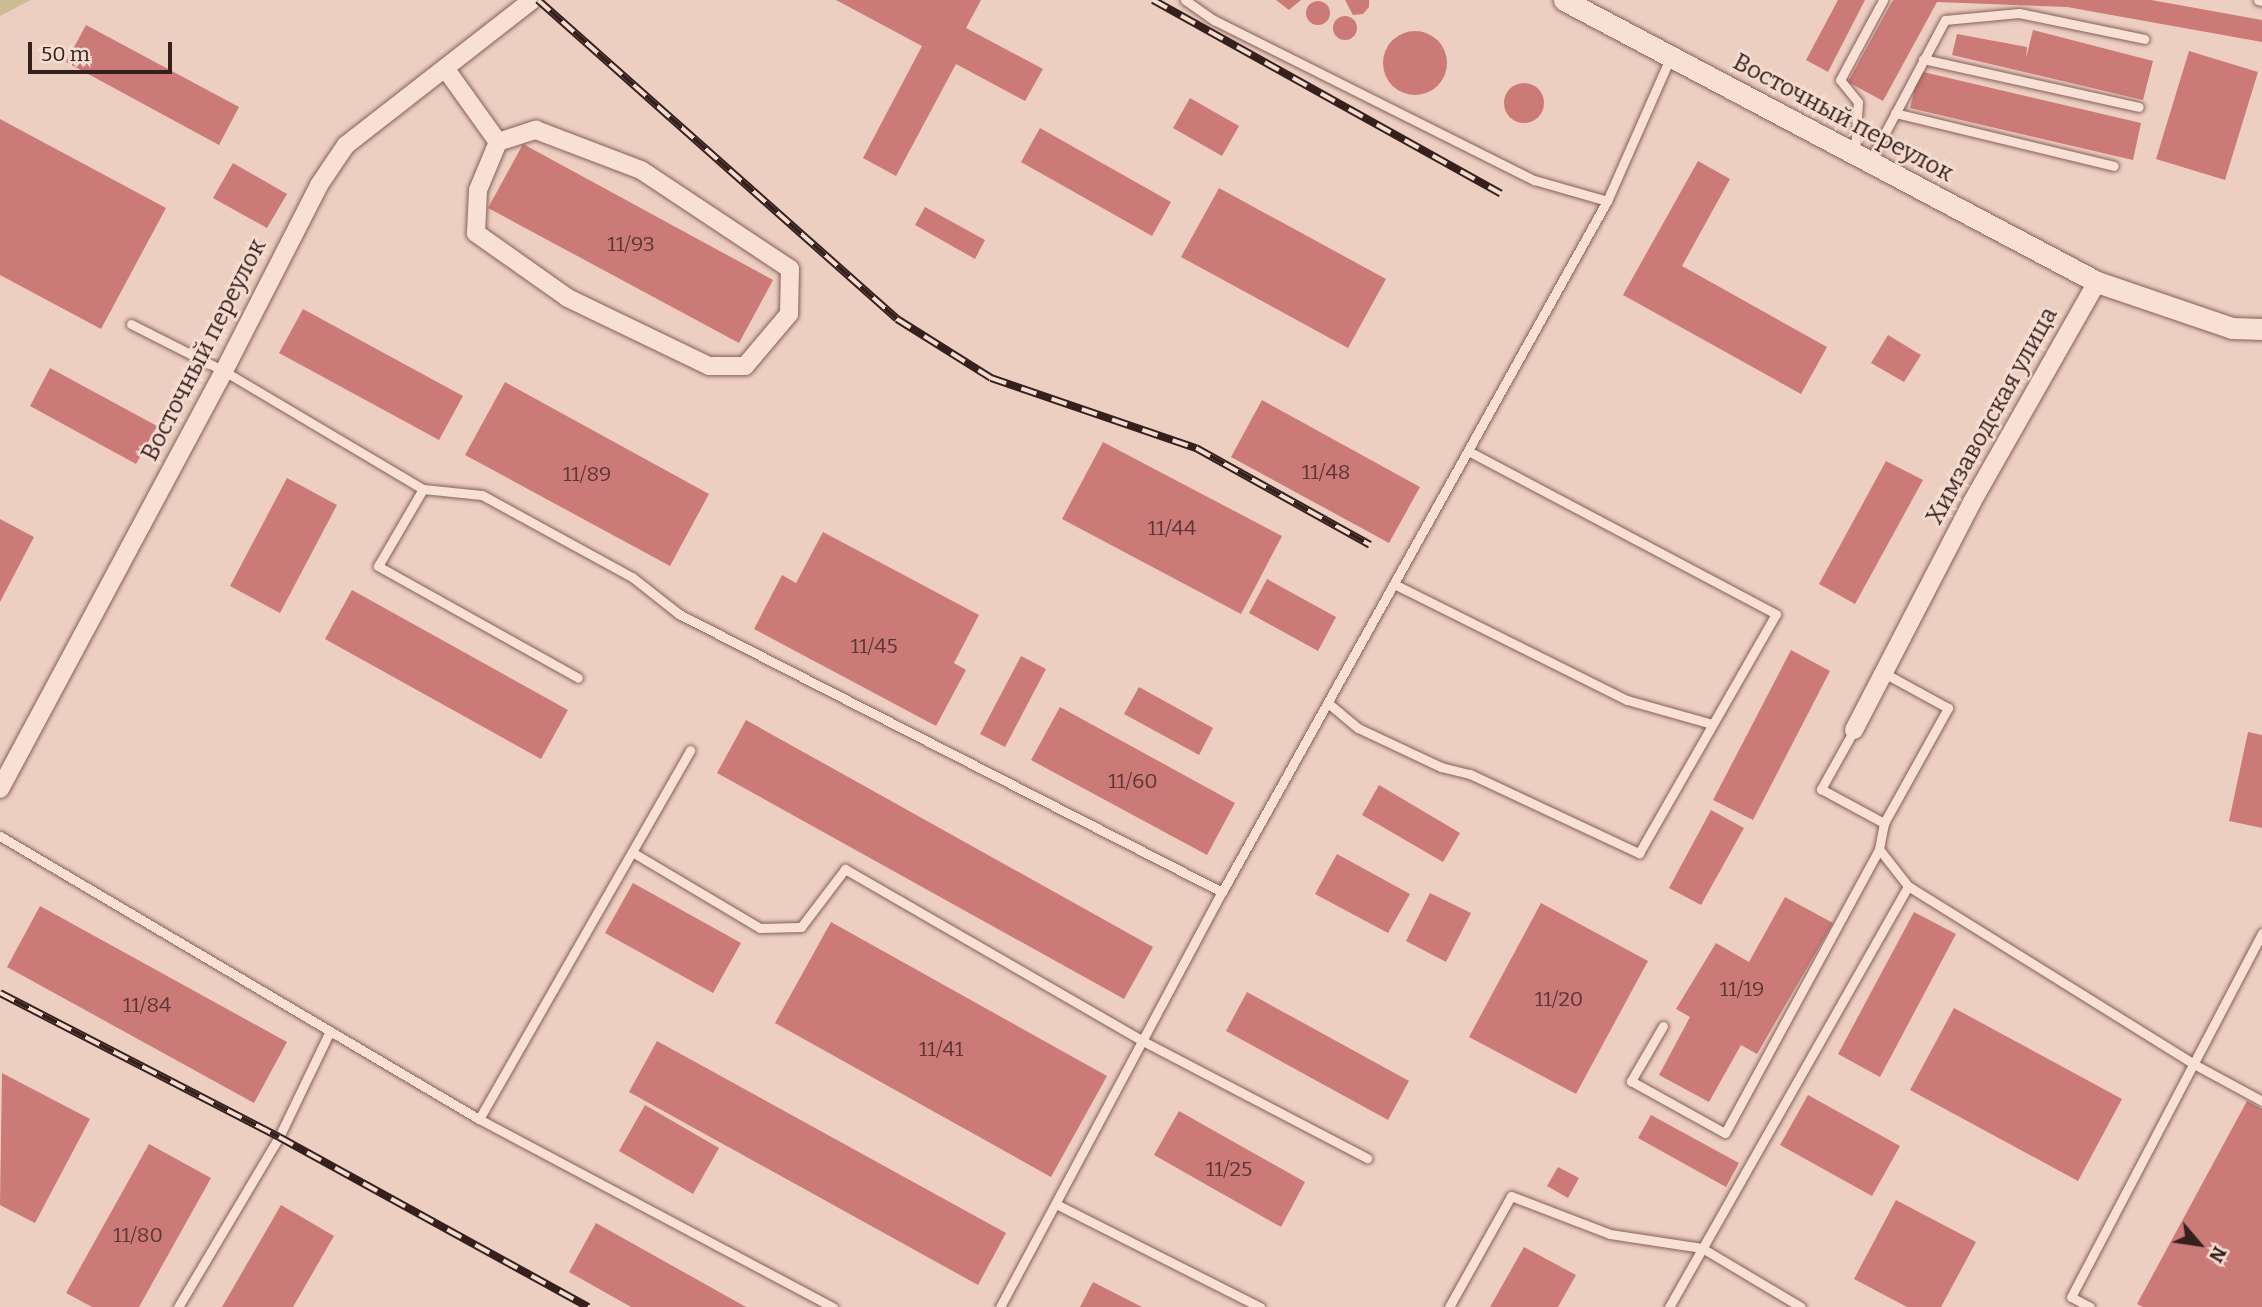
<!DOCTYPE html>
<meta charset="utf-8">
<style>
body{margin:0}
#map{position:relative;width:2262px;height:1307px;overflow:hidden;background:#edcfc2;font-family:Bitter,serif}
div>[style]{position:absolute}
.green>*{inset:0;background:#cbbc96}
.building>*{inset:0;background:#cb7a78}
.round{border-radius:50%}
.roads{filter:drop-shadow(0 0 2px #866059) drop-shadow(0 0 2px #866059)}
.service>*{height:9px;margin:-4.5px;padding:0 4.5px;transform-origin:4.5px;border-radius:4.5px;background:#f8e0d5}
.minor>*{height:18px;margin:-9px;padding:0 9px;transform-origin:9px;border-radius:9px;background:#f8e0d5}
.tertiary>*{height:21px;margin:-10.5px;padding:0 10.5px;transform-origin:10.5px;border-radius:10.5px;background:#f8e0d5}
.rail>*{height:8px;margin-top:-4px;transform-origin:0;background:repeating-linear-gradient(90deg,#f5dcd1 0 16px,#36201d 0 32px);box-sizing:border-box;border-block:2px solid #36201d}
span{translate:-50% -50%;white-space:nowrap;text-align:center;line-height:1.15;-webkit-text-stroke:5px #f5dcd1;paint-order:stroke}
.number-label{font-size:21px;color:#5b3634}
.number-label span{-webkit-text-stroke-width:0}
.street-label{font-size:24px;color:#36201d}
.north{position:absolute;left:2164px;top:1209px;width:70px;height:70px;-webkit-text-stroke:5px #f5dcd1;paint-order:stroke;rotate:119deg;font-size:19px;font-weight:700;line-height:28px;text-align:center;color:#36201d}
.north::after{content:'';display:block;margin:auto;width:24px;height:32px;background:#36201d;clip-path:polygon(50% 0,100% 100%,50% 72%,0 100%)}
.scale{position:absolute;left:28px;top:42px;width:144px;height:32px;box-sizing:border-box;border:4px solid #36201d;border-top:0;padding-left:9px;font-size:21px;line-height:24px;white-space:nowrap;color:#36201d;-webkit-text-stroke:5px #f5dcd1;paint-order:stroke}
</style>
<div id="map">
<div class="green">
<i style="clip-path:polygon(0 0,31px 0,0 16px)"></i>
</div>
<div class="building">
<i style="clip-path:polygon(836px 0,981px 0,966px 28px,1043px 69px,1025px 101px,956px 64px,896px 176px,863px 158px,922px 46px)"></i>
<i style="clip-path:polygon(1276px 0,1301px 0,1289px 10px)"></i>
<i style="clip-path:polygon(1345px 0,1369px 0,1369px 7px,1363px 14px,1353px 15px)"></i>
<i style="clip-path:polygon(1838px 0,1865px 0,1828px 72px,1806px 60px)"></i>
<i style="clip-path:polygon(1893px 0,2151px 0,2262px 20px,2262px 42px,2067px 7px,1937px 2px,1883px 101px,1848px 82px)"></i>
<i class="round" style="left:1306px;top:1px;width:24px;height:24px"></i>
<i class="round" style="left:1333px;top:16px;width:24px;height:24px"></i>
<i style="clip-path:polygon(86px 25px,239px 107px,219px 145px,66px 62px)"></i>
<i style="clip-path:polygon(2033px 30px,2153px 61px,2143px 100px,1952px 55px,1957px 34px,2027px 47px,2026px 58px)"></i>
<i class="round" style="left:1383px;top:31px;width:64px;height:64px"></i>
<i style="clip-path:polygon(2189px 51px,2258px 72px,2225px 180px,2156px 159px)"></i>
<i style="clip-path:polygon(1919px 71px,2141px 123px,2133px 160px,1910px 108px)"></i>
<i class="round" style="left:1504px;top:83px;width:40px;height:40px"></i>
<i style="clip-path:polygon(1190px 98px,1239px 126px,1222px 156px,1173px 128px)"></i>
<i style="clip-path:polygon(0 119px,166px 208px,101px 329px,0 275px)"></i>
<i style="clip-path:polygon(1040px 128px,1171px 202px,1152px 236px,1021px 162px)"></i>
<i style="clip-path:polygon(523px 144px,773px 280px,739px 343px,488px 208px)"></i>
<i style="clip-path:polygon(1698px 161px,1730px 179px,1682px 266px,1827px 347px,1801px 394px,1623px 295px)"></i>
<i style="clip-path:polygon(233px 163px,287px 194px,267px 228px,213px 198px)"></i>
<i style="clip-path:polygon(1219px 188px,1386px 279px,1348px 348px,1181px 257px)"></i>
<i style="clip-path:polygon(925px 207px,985px 240px,975px 259px,915px 225px)"></i>
<i style="clip-path:polygon(303px 309px,463px 396px,439px 440px,279px 353px)"></i>
<i style="clip-path:polygon(1888px 335px,1921px 355px,1904px 382px,1871px 363px)"></i>
<i style="clip-path:polygon(50px 368px,157px 426px,136px 464px,30px 406px)"></i>
<i style="clip-path:polygon(505px 382px,709px 494px,670px 566px,465px 455px)"></i>
<i style="clip-path:polygon(1262px 400px,1420px 487px,1389px 543px,1231px 457px)"></i>
<i style="clip-path:polygon(1103px 442px,1282px 536px,1241px 614px,1062px 519px)"></i>
<i style="clip-path:polygon(1886px 461px,1923px 480px,1855px 604px,1819px 584px)"></i>
<i style="clip-path:polygon(287px 478px,337px 505px,280px 613px,230px 586px)"></i>
<i style="clip-path:polygon(0 519px,34px 537px,0 602px)"></i>
<i style="clip-path:polygon(823px 532px,979px 615px,954px 663px,966px 670px,936px 726px,754px 629px,782px 575px,796px 583px)"></i>
<i style="clip-path:polygon(1267px 579px,1336px 617px,1318px 651px,1249px 613px)"></i>
<i style="clip-path:polygon(352px 590px,568px 710px,541px 759px,325px 639px)"></i>
<i style="clip-path:polygon(1791px 650px,1830px 671px,1753px 820px,1713px 800px)"></i>
<i style="clip-path:polygon(1021px 656px,1046px 669px,1005px 747px,980px 734px)"></i>
<i style="clip-path:polygon(1139px 687px,1213px 728px,1199px 755px,1124px 714px)"></i>
<i style="clip-path:polygon(1060px 707px,1235px 803px,1207px 855px,1031px 760px)"></i>
<i style="clip-path:polygon(746px 720px,1153px 947px,1124px 999px,717px 773px)"></i>
<i style="clip-path:polygon(2248px 732px,2262px 735px,2262px 828px,2229px 821px)"></i>
<i style="clip-path:polygon(1379px 785px,1460px 833px,1443px 862px,1362px 815px)"></i>
<i style="clip-path:polygon(1711px 810px,1744px 828px,1701px 905px,1669px 888px)"></i>
<i style="clip-path:polygon(1337px 854px,1410px 894px,1388px 933px,1315px 894px)"></i>
<i style="clip-path:polygon(633px 883px,741px 943px,713px 993px,605px 933px)"></i>
<i style="clip-path:polygon(1430px 893px,1471px 913px,1446px 962px,1406px 941px)"></i>
<i style="clip-path:polygon(1785px 897px,1833px 923px,1757px 1054px,1741px 1045px,1709px 1102px,1659px 1075px,1690px 1017px,1676px 1009px,1716px 943px,1749px 962px)"></i>
<i style="clip-path:polygon(1541px 903px,1648px 961px,1576px 1094px,1469px 1037px)"></i>
<i style="clip-path:polygon(40px 906px,287px 1042px,254px 1103px,7px 967px)"></i>
<i style="clip-path:polygon(1914px 912px,1956px 934px,1880px 1077px,1838px 1054px)"></i>
<i style="clip-path:polygon(831px 922px,1107px 1076px,1051px 1177px,775px 1023px)"></i>
<i style="clip-path:polygon(1247px 992px,1409px 1081px,1388px 1120px,1226px 1031px)"></i>
<i style="clip-path:polygon(1954px 1008px,2122px 1099px,2078px 1181px,1910px 1090px)"></i>
<i style="clip-path:polygon(657px 1041px,1006px 1233px,978px 1285px,629px 1092px)"></i>
<i style="clip-path:polygon(2px 1073px,90px 1119px,35px 1223px,0 1205px)"></i>
<i style="clip-path:polygon(1808px 1095px,1900px 1146px,1872px 1196px,1780px 1145px)"></i>
<i style="clip-path:polygon(2247px 1101px,2262px 1109px,2262px 1307px,2143px 1307px,2137px 1304px)"></i>
<i style="clip-path:polygon(645px 1105px,719px 1148px,693px 1194px,619px 1151px)"></i>
<i style="clip-path:polygon(1179px 1111px,1305px 1182px,1281px 1227px,1154px 1155px)"></i>
<i style="clip-path:polygon(1651px 1115px,1739px 1163px,1726px 1187px,1638px 1138px)"></i>
<i style="clip-path:polygon(149px 1144px,211px 1178px,139px 1307px,92px 1307px,66px 1293px)"></i>
<i style="clip-path:polygon(1558px 1167px,1579px 1178px,1568px 1198px,1547px 1186px)"></i>
<i style="clip-path:polygon(1896px 1200px,1976px 1242px,1941px 1307px,1907px 1307px,1854px 1279px)"></i>
<i style="clip-path:polygon(281px 1205px,334px 1236px,293px 1307px,222px 1307px)"></i>
<i style="clip-path:polygon(596px 1223px,746px 1307px,631px 1307px,569px 1272px)"></i>
<i style="clip-path:polygon(1524px 1247px,1576px 1275px,1558px 1307px,1490px 1307px)"></i>
<i style="clip-path:polygon(1093px 1282px,1142px 1307px,1080px 1307px)"></i>
</div>
<div class="roads">
<div class="service">
<i style="left:1185px;top:0;width:35px;rotate:35deg"></i>
<i style="left:1214px;top:20px;width:358px;rotate:26.6deg"></i>
<i style="left:1534px;top:180px;width:76px;rotate:16deg"></i>
<i style="left:2258px;top:0;width:4px;rotate:14deg"></i>
<i style="left:1923px;top:59px;width:221px;rotate:12.5deg"></i>
<i style="left:1895px;top:113px;width:225px;rotate:13.6deg"></i>
<i style="left:1855px;top:152px;width:50px;rotate:-86.6deg"></i>
<i style="left:1858px;top:102px;width:28px;rotate:-129deg"></i>
<i style="left:1840px;top:80px;width:91px;rotate:-61.7deg"></i>
<i style="left:1870px;top:161px;width:160px;rotate:-62deg"></i>
<i style="left:1945px;top:20px;width:74px;rotate:-5.4deg"></i>
<i style="left:2019px;top:13px;width:128px;rotate:11.7deg"></i>
<i style="left:131px;top:324px;width:104px;rotate:26.8deg"></i>
<i style="left:224px;top:371px;width:231px;rotate:30.7deg"></i>
<i style="left:423px;top:489px;width:59px;rotate:5.8deg"></i>
<i style="left:482px;top:495px;width:171px;rotate:28.7deg"></i>
<i style="left:632px;top:577px;width:60px;rotate:38.2deg"></i>
<i style="left:679px;top:614px;width:610px;rotate:27.11deg"></i>
<i style="left:423px;top:489px;width:89px;rotate:120.3deg"></i>
<i style="left:378px;top:566px;width:229px;rotate:29.2deg"></i>
<i style="left:1394px;top:584px;width:260px;rotate:26.5deg"></i>
<i style="left:1627px;top:700px;width:88px;rotate:15.8deg"></i>
<i style="left:1328px;top:703px;width:39px;rotate:40deg"></i>
<i style="left:1358px;top:728px;width:92px;rotate:25.2deg"></i>
<i style="left:1441px;top:767px;width:30px;rotate:14deg"></i>
<i style="left:1470px;top:774px;width:187px;rotate:25.1deg"></i>
<i style="left:1639px;top:853px;width:275px;rotate:-60.2deg"></i>
<i style="left:1776px;top:614px;width:348px;rotate:-152.1deg"></i>
<i style="left:1854px;top:730px;width:68px;rotate:119.2deg"></i>
<i style="left:1821px;top:789px;width:72px;rotate:28.4deg"></i>
<i style="left:1884px;top:823px;width:132px;rotate:-60.9deg"></i>
<i style="left:1948px;top:708px;width:73px;rotate:-151.3deg"></i>
<i style="left:0;top:836px;width:556px;rotate:30.58deg"></i>
<i style="left:479px;top:1119px;width:401px;rotate:28deg"></i>
<i style="left:1879px;top:849px;width:26px;rotate:-79deg"></i>
<i style="left:632px;top:852px;width:149px;rotate:30.7deg"></i>
<i style="left:760px;top:928px;width:41px;rotate:-1.4deg"></i>
<i style="left:801px;top:927px;width:73px;rotate:-52.8deg"></i>
<i style="left:845px;top:869px;width:344px;rotate:30deg"></i>
<i style="left:1143px;top:1041px;width:253px;rotate:27.6deg"></i>
<i style="left:1663px;top:1026px;width:64px;rotate:120.2deg"></i>
<i style="left:1631px;top:1081px;width:107px;rotate:29deg"></i>
<i style="left:1725px;top:1133px;width:323px;rotate:-61.5deg"></i>
<i style="left:1879px;top:849px;width:47px;rotate:51.9deg"></i>
<i style="left:479px;top:1119px;width:425px;rotate:-60.2deg"></i>
<i style="left:1056px;top:1204px;width:229px;rotate:26.8deg"></i>
<i style="left:178px;top:1307px;width:198px;rotate:-59.3deg"></i>
<i style="left:279px;top:1137px;width:115px;rotate:-64.3deg"></i>
<i style="left:1000px;top:1307px;width:471px;rotate:-61.9deg"></i>
<i style="left:1222px;top:892px;width:791px;rotate:-60.88deg"></i>
<i style="left:1607px;top:201px;width:156px;rotate:-66.2deg"></i>
<i style="left:1449px;top:1307px;width:127px;rotate:-60.8deg"></i>
<i style="left:1511px;top:1196px;width:106px;rotate:21deg"></i>
<i style="left:1610px;top:1234px;width:93px;rotate:8.7deg"></i>
<i style="left:1702px;top:1248px;width:115px;rotate:30.8deg"></i>
<i style="left:1669px;top:1307px;width:484px;rotate:-60.4deg"></i>
<i style="left:1908px;top:886px;width:335px;rotate:31.9deg"></i>
<i style="left:2192px;top:1063px;width:80px;rotate:28.5deg"></i>
<i style="left:2090px;top:1307px;width:21px;rotate:-152deg"></i>
<i style="left:2071px;top:1297px;width:411px;rotate:-62.3deg"></i>
</div>
<div class="minor">
<i style="left:445px;top:68px;width:91px;rotate:54.4deg"></i>
<i style="left:498px;top:142px;width:40px;rotate:-18deg"></i>
<i style="left:536px;top:130px;width:112px;rotate:20.9deg"></i>
<i style="left:641px;top:170px;width:179px;rotate:33.6deg"></i>
<i style="left:790px;top:269px;width:45px;rotate:91.3deg"></i>
<i style="left:789px;top:314px;width:68px;rotate:130.2deg"></i>
<i style="left:745px;top:366px;width:36px;rotate:180deg"></i>
<i style="left:709px;top:366px;width:157px;rotate:-154.3deg"></i>
<i style="left:568px;top:298px;width:113px;rotate:-144.8deg"></i>
<i style="left:476px;top:233px;width:43px;rotate:-87.3deg"></i>
<i style="left:478px;top:190px;width:52px;rotate:-67.4deg"></i>
<i style="left:1854px;top:730px;width:257px;rotate:-62.6deg"></i>
<i style="left:1972px;top:502px;width:253px;rotate:-60.4deg"></i>
<i style="left:0;top:789px;width:474px;rotate:-61.8deg"></i>
<i style="left:224px;top:371px;width:209px;rotate:-62.9deg"></i>
<i style="left:319px;top:185px;width:48px;rotate:-56deg"></i>
<i style="left:346px;top:145px;width:236px;rotate:-37.9deg"></i>
</div>
<div class="tertiary">
<i style="left:1564px;top:0;width:603px;rotate:27.88deg"></i>
<i style="left:2097px;top:282px;width:143px;rotate:18.8deg"></i>
<i style="left:2232px;top:328px;width:30px;rotate:2deg"></i>
</div>
</div>
<div class="rail">
<i style="left:538px;top:0;width:480px;rotate:41.6deg"></i>
<i style="left:897px;top:319px;width:111px;rotate:32.1deg"></i>
<i style="left:991px;top:378px;width:217px;rotate:18.9deg"></i>
<i style="left:1196px;top:448px;width:199px;rotate:29.1deg"></i>
<i style="left:1153px;top:0;width:398px;rotate:29.1deg"></i>
<i style="left:0;top:993px;width:314px;rotate:27.3deg"></i>
<i style="left:279px;top:1137px;width:353px;rotate:28.8deg"></i>
</div>
<div class="number-label">
<span style="left:631px;top:244px">11/93</span>
<span style="left:1326px;top:472px">11/48</span>
<span style="left:587px;top:474px">11/89</span>
<span style="left:1172px;top:528px">11/44</span>
<span style="left:874px;top:646px">11/45</span>
<span style="left:1133px;top:781px">11/60</span>
<span style="left:1742px;top:989px">11/19</span>
<span style="left:1559px;top:999px">11/20</span>
<span style="left:147px;top:1005px">11/84</span>
<span style="left:941px;top:1049px">11/41</span>
<span style="left:1229px;top:1169px">11/25</span>
<span style="left:138px;top:1235px">11/80</span>
</div>
<div class="street-label">
<span style="left:1843px;top:118px;rotate:28deg">Восточный переулок</span>
<span style="left:204px;top:350px;rotate:-63deg">Восточный переулок</span>
<span style="left:1992px;top:416px;rotate:-61deg">Химзаводская улица</span>
</div>
<div class="north">N</div>
<div class="scale">50 m</div>
</div>
